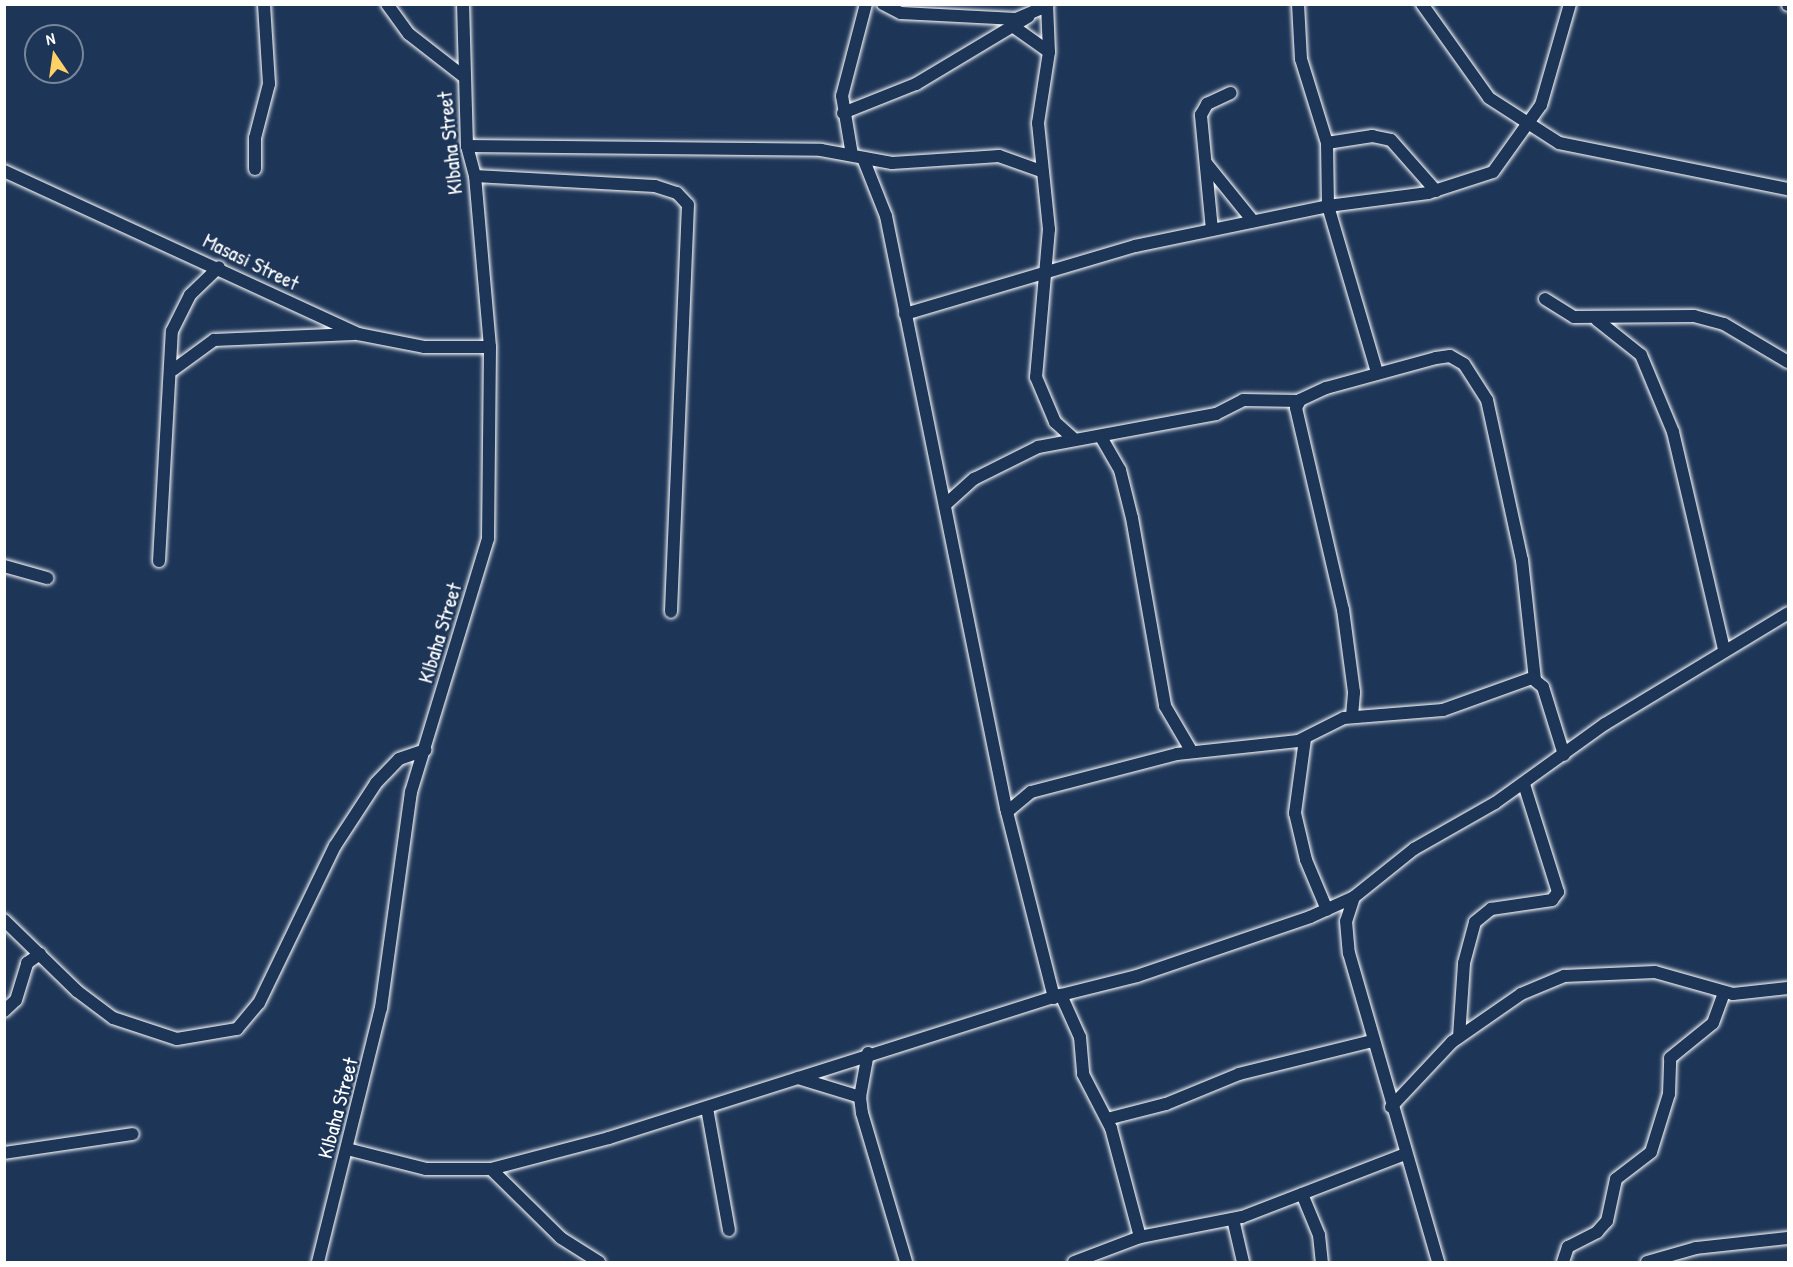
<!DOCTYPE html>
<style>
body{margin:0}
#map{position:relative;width:1793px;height:1267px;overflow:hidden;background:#1d3557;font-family:"Patrick Hand",sans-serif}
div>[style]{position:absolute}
.roads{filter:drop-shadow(0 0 2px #fff) drop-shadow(0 0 2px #fff)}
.street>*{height:12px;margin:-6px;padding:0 6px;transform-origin:6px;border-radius:6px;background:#1d3557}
span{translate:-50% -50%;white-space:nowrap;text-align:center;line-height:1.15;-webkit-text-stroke:4.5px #1d3557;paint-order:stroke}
.street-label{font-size:21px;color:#fff}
.frame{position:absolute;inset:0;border:6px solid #fff;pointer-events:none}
.north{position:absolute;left:24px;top:24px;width:60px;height:60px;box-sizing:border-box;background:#1d3557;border:2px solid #77869a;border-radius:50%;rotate:347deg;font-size:16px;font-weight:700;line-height:24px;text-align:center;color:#fff}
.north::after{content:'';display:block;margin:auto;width:21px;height:27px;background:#ffd166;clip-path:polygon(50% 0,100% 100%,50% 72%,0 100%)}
</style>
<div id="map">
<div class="roads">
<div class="street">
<i style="left:387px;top:4px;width:37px;rotate:54deg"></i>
<i style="left:409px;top:34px;width:68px;rotate:37.9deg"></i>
<i style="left:883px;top:4px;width:20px;rotate:27deg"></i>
<i style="left:901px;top:13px;width:115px;rotate:3deg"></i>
<i style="left:1016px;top:19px;width:34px;rotate:-23deg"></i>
<i style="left:1047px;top:4px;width:48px;rotate:87.6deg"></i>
<i style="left:1049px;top:52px;width:72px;rotate:98.8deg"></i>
<i style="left:1038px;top:123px;width:107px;rotate:84.1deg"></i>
<i style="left:1049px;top:229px;width:149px;rotate:95deg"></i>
<i style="left:1036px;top:377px;width:49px;rotate:67.1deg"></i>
<i style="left:1055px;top:422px;width:25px;rotate:42deg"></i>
<i style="left:1298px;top:4px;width:55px;rotate:86.9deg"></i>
<i style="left:1301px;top:59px;width:88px;rotate:72.8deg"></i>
<i style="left:1327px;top:143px;width:63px;rotate:89.1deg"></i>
<i style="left:1328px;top:206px;width:174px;rotate:73.6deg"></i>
<i style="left:1422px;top:4px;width:115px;rotate:54.5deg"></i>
<i style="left:1489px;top:98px;width:83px;rotate:32.7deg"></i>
<i style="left:1559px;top:143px;width:234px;rotate:11.4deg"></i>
<i style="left:1788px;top:4px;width:1px;rotate:90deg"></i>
<i style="left:1014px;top:27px;width:43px;rotate:35.5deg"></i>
<i style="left:843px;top:113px;width:79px;rotate:-21.7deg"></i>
<i style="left:916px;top:84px;width:131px;rotate:-30.9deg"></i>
<i style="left:1327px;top:143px;width:46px;rotate:-8.8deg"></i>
<i style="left:1372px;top:136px;width:19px;rotate:12deg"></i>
<i style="left:1391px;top:140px;width:68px;rotate:48.6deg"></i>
<i style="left:467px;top:146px;width:354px;rotate:0.6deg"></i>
<i style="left:821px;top:150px;width:72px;rotate:10.4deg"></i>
<i style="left:892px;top:163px;width:107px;rotate:-3.7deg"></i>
<i style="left:999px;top:156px;width:45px;rotate:19.7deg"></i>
<i style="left:852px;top:155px;width:60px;rotate:-99.6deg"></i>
<i style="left:842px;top:96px;width:95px;rotate:-75.4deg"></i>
<i style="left:863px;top:158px;width:62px;rotate:68.4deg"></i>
<i style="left:886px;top:216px;width:604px;rotate:78.54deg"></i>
<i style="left:1006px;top:808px;width:196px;rotate:75.8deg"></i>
<i style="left:1206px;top:163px;width:75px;rotate:51deg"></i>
<i style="left:255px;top:169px;width:31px;rotate:-90deg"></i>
<i style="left:255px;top:138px;width:56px;rotate:-75.5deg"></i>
<i style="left:269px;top:84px;width:80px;rotate:-93.6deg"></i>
<i style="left:4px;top:171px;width:390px;rotate:24.7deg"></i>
<i style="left:358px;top:334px;width:67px;rotate:11.1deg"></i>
<i style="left:424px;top:347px;width:66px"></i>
<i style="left:475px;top:176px;width:180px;rotate:3.2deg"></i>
<i style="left:655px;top:186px;width:23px;rotate:18deg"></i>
<i style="left:677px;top:193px;width:16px;rotate:47deg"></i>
<i style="left:688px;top:205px;width:407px;rotate:92.4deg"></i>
<i style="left:1212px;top:230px;width:116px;rotate:-95.5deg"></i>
<i style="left:1201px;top:115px;width:13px;rotate:-61deg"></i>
<i style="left:1207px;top:104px;width:26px;rotate:-25deg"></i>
<i style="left:1545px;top:299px;width:34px;rotate:32deg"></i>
<i style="left:1574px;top:317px;width:120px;rotate:-0.5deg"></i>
<i style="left:1694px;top:316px;width:31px;rotate:15deg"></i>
<i style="left:1724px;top:324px;width:74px;rotate:30.7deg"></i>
<i style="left:905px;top:314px;width:240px;rotate:-16.5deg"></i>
<i style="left:1135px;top:246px;width:197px;rotate:-11.7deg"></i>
<i style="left:1328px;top:206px;width:101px;rotate:-7.4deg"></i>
<i style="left:1428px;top:193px;width:68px;rotate:-17.9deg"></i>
<i style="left:1493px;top:172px;width:82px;rotate:-54.4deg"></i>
<i style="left:1541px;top:105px;width:105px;rotate:-74deg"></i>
<i style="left:1597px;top:320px;width:56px;rotate:38.5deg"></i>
<i style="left:1641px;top:355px;width:83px;rotate:67.4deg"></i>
<i style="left:1673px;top:432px;width:224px;rotate:76.8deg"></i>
<i style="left:173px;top:370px;width:51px;rotate:-36.2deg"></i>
<i style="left:214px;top:340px;width:140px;rotate:-2.5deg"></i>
<i style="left:1101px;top:437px;width:38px;rotate:60deg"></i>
<i style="left:1120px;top:470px;width:49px;rotate:76deg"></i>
<i style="left:1132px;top:518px;width:191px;rotate:80deg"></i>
<i style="left:1165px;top:706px;width:53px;rotate:59.6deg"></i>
<i style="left:946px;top:504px;width:38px;rotate:-42deg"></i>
<i style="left:974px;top:479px;width:72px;rotate:-26.6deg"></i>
<i style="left:1038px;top:447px;width:181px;rotate:-10.5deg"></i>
<i style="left:1216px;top:414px;width:30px;rotate:-27deg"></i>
<i style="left:1243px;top:400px;width:56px;rotate:1deg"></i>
<i style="left:159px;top:561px;width:230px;rotate:-86.8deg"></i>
<i style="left:172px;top:331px;width:40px;rotate:-63.4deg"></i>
<i style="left:190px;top:295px;width:40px;rotate:-44deg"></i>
<i style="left:4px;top:566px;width:45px;rotate:15.6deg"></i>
<i style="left:1352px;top:716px;width:24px;rotate:-85deg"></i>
<i style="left:1354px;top:692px;width:83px;rotate:-97.6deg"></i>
<i style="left:1343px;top:610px;width:207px;rotate:-103.1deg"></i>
<i style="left:1296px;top:408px;width:9px;rotate:-63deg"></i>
<i style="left:1300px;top:400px;width:29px;rotate:-25deg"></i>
<i style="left:1326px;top:388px;width:114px;rotate:-15.3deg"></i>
<i style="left:1436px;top:358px;width:14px;rotate:-8deg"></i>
<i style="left:1450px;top:356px;width:16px;rotate:30deg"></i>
<i style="left:1464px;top:364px;width:43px;rotate:57.4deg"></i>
<i style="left:1487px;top:400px;width:164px;rotate:77.7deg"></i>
<i style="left:1522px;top:560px;width:120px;rotate:83.8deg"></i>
<i style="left:1305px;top:739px;width:75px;rotate:97.7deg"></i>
<i style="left:1295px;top:813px;width:48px;rotate:76.8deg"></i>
<i style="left:1306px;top:860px;width:54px;rotate:67.2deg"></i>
<i style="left:1007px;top:812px;width:31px;rotate:-40deg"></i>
<i style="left:1031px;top:792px;width:151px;rotate:-14.6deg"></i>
<i style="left:1177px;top:754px;width:122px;rotate:-6.1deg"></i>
<i style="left:1298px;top:741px;width:51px;rotate:-26.6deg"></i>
<i style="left:1344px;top:718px;width:99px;rotate:-4.6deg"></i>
<i style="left:1443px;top:710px;width:95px;rotate:-19.8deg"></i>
<i style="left:1532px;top:678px;width:14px;rotate:39deg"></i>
<i style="left:1543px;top:687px;width:71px;rotate:72.8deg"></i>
<i style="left:1354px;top:897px;width:25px;rotate:108deg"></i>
<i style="left:1346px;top:921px;width:32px;rotate:85deg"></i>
<i style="left:1349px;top:953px;width:322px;rotate:73.9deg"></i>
<i style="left:4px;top:920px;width:102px;rotate:44.2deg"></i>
<i style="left:77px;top:991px;width:45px;rotate:36.9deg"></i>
<i style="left:113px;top:1018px;width:67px;rotate:18.2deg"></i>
<i style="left:177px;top:1039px;width:61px;rotate:-9.5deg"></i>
<i style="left:237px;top:1029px;width:34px;rotate:-50deg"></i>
<i style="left:259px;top:1003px;width:174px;rotate:-64.2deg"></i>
<i style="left:335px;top:846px;width:75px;rotate:-56.9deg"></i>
<i style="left:376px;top:783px;width:33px;rotate:-46deg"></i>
<i style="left:399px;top:759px;width:28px;rotate:-19deg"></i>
<i style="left:1061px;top:995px;width:46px;rotate:65.7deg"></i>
<i style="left:1080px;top:1037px;width:37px;rotate:85deg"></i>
<i style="left:1083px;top:1074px;width:61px;rotate:62.6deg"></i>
<i style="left:1111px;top:1128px;width:113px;rotate:75.1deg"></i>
<i style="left:4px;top:1011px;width:16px;rotate:-43deg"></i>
<i style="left:16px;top:1000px;width:39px;rotate:-73deg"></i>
<i style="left:27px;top:963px;width:16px;rotate:-35deg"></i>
<i style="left:1459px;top:1037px;width:74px;rotate:-86.1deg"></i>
<i style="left:1464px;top:963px;width:42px;rotate:-75deg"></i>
<i style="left:1475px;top:922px;width:21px;rotate:-39deg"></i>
<i style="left:1491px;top:909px;width:62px;rotate:-8.4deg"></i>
<i style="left:1552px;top:900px;width:10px;rotate:-53deg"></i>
<i style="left:1558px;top:892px;width:113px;rotate:-107.5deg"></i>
<i style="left:868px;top:1053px;width:45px;rotate:100.3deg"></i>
<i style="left:860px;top:1097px;width:16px;rotate:83deg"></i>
<i style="left:862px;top:1113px;width:155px;rotate:73.5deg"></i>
<i style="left:798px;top:1078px;width:65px;rotate:17deg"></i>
<i style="left:1391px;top:1107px;width:89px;rotate:-46.8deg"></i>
<i style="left:1452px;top:1042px;width:84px;rotate:-34.8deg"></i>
<i style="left:1521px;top:994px;width:47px;rotate:-22.7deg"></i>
<i style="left:1564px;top:976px;width:91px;rotate:-2.5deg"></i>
<i style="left:1655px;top:972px;width:81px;rotate:15.8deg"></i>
<i style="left:1733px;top:994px;width:55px;rotate:-6.2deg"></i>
<i style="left:707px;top:1108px;width:124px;rotate:79.8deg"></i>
<i style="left:1107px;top:1119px;width:61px;rotate:-14.3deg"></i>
<i style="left:1166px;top:1104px;width:79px;rotate:-22.3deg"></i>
<i style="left:1239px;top:1074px;width:137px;rotate:-13.9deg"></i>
<i style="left:347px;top:1149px;width:81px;rotate:14.2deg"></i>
<i style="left:426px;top:1169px;width:65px"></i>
<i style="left:491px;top:1169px;width:122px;rotate:-14.7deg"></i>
<i style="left:609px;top:1138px;width:474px;rotate:-17.6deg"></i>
<i style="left:1061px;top:995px;width:78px;rotate:-14deg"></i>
<i style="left:1137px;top:976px;width:183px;rotate:-18.8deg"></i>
<i style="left:1310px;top:917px;width:48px;rotate:-24.4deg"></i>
<i style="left:1354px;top:897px;width:77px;rotate:-38.7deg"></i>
<i style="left:1414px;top:849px;width:93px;rotate:-29.6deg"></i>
<i style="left:1495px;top:803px;width:135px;rotate:-35.7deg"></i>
<i style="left:1605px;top:724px;width:214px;rotate:-31.2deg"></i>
<i style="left:4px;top:1153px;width:130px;rotate:-8.4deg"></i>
<i style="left:491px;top:1169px;width:98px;rotate:44.6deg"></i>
<i style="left:561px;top:1238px;width:45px;rotate:32.3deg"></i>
<i style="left:1302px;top:1194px;width:44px;rotate:67.5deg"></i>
<i style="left:1319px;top:1235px;width:27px;rotate:84deg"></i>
<i style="left:1233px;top:1219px;width:44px;rotate:76.9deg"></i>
<i style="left:318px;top:1262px;width:262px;rotate:-76.1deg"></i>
<i style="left:381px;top:1008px;width:218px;rotate:-82.1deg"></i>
<i style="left:411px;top:792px;width:264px;rotate:-73.1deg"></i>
<i style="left:488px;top:539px;width:192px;rotate:-89.4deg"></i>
<i style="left:490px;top:347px;width:172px;rotate:-95deg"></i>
<i style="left:475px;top:176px;width:31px;rotate:-105deg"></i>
<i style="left:467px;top:146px;width:142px;rotate:-91.6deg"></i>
<i style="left:1074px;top:1262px;width:71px;rotate:-20.7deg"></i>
<i style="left:1140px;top:1237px;width:104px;rotate:-11.1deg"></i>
<i style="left:1242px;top:1217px;width:175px;rotate:-21.1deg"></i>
<i style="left:1563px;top:1262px;width:16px;rotate:-72deg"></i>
<i style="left:1568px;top:1247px;width:33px;rotate:-27deg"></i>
<i style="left:1597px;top:1232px;width:15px;rotate:-48deg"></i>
<i style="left:1607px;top:1221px;width:43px;rotate:-77.9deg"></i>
<i style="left:1616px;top:1179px;width:44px;rotate:-37.6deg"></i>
<i style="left:1651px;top:1152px;width:61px;rotate:-72.8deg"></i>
<i style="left:1669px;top:1094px;width:36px;rotate:-88deg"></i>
<i style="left:1670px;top:1058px;width:55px;rotate:-39.1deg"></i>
<i style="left:1713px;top:1023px;width:33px;rotate:-70deg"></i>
<i style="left:1647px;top:1262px;width:51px;rotate:-15.9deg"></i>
<i style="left:1696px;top:1248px;width:93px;rotate:-6.2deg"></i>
</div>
</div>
<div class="street-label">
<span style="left:450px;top:143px;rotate:-96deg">KIbaha Street</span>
<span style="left:251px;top:262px;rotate:26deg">Masasi Street</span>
<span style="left:440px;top:633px;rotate:-73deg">KIbaha Street</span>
<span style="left:338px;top:1108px;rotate:-75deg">KIbaha Street</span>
</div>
<div class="frame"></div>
<div class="north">N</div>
</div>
